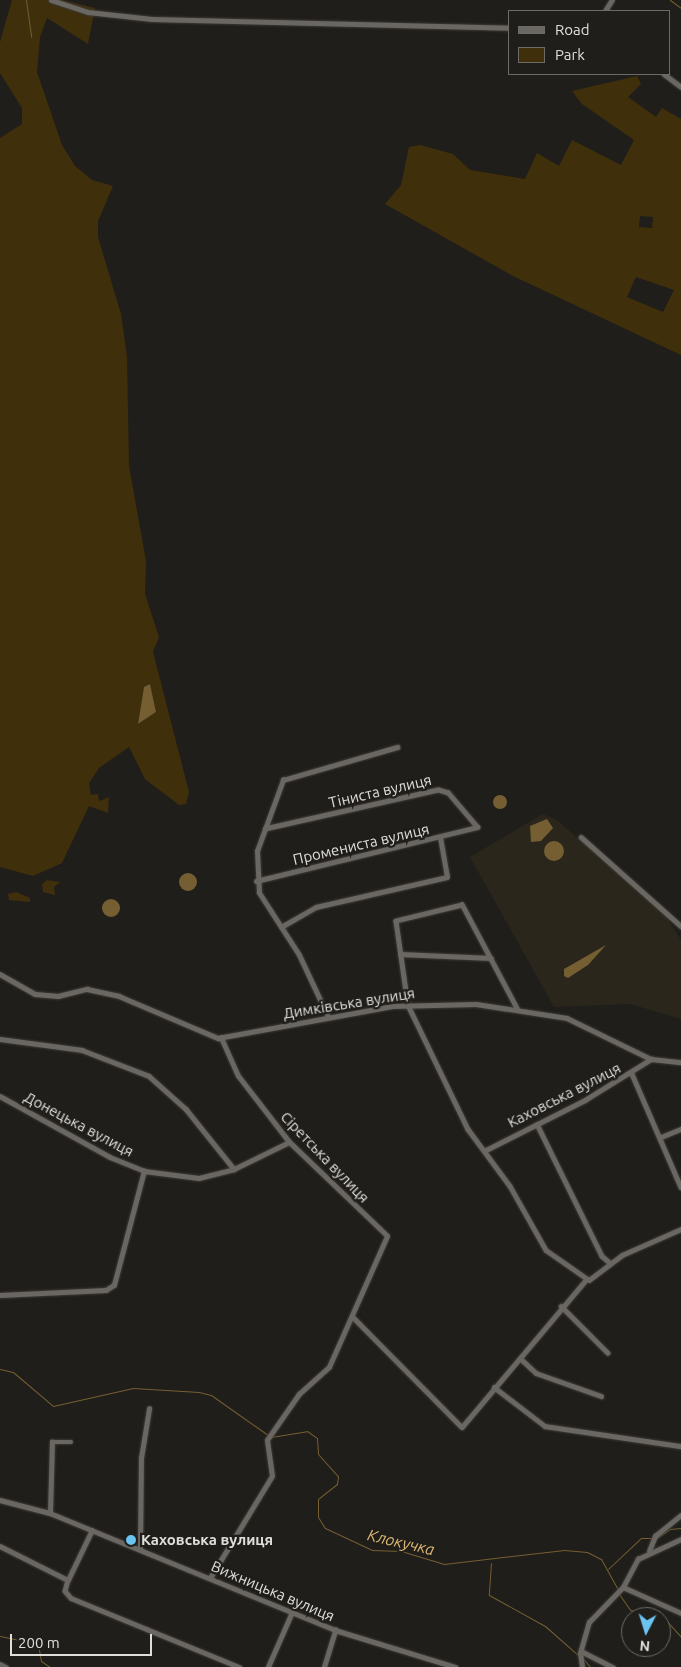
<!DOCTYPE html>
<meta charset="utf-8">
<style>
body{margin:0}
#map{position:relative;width:681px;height:1667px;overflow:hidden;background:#201e1a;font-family:Ubuntu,sans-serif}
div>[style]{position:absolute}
.built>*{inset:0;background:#2a261c}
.green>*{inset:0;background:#3f2f0b}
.water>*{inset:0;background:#755f32}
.round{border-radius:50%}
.stream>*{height:1px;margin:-0.5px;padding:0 0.5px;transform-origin:0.5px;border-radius:0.5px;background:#755f32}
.roads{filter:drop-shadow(0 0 1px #3d3b38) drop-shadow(0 0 1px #3d3b38)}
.minor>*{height:4.5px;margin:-2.25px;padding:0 2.25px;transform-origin:2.25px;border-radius:2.25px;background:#6a6762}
.dots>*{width:14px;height:14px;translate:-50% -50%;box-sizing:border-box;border:2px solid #201e1a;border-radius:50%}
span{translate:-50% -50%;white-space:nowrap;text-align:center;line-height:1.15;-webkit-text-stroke:4.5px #201e1a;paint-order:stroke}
.street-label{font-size:15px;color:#e0dedb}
.poi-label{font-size:15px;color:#e0dedb;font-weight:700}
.left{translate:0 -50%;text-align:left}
.water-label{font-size:16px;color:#dcb973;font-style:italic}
.legend{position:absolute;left:508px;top:10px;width:162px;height:65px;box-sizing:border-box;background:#201e1a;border:1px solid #6d6b67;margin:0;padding:6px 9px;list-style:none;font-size:15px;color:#e0dedb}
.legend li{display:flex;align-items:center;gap:10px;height:25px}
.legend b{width:25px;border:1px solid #6d6b67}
.north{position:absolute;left:621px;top:1607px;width:50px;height:50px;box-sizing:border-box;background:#201e1a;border:1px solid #6d6b67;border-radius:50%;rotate:185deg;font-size:14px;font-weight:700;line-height:20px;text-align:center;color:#e0dedb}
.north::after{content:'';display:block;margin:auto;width:18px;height:22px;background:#6bc3f2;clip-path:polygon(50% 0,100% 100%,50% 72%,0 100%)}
.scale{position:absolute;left:10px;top:1634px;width:142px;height:22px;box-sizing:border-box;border:2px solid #e0dedb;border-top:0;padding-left:6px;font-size:15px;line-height:18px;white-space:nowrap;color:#e0dedb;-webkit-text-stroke:4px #201e1a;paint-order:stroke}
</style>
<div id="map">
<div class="built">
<i style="clip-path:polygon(543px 814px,557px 820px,665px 915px,681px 940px,681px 1019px,630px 1004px,554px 1007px,470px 857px)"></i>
</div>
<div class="green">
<i style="clip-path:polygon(evenodd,12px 0,62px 0,95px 8px,88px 44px,47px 18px,40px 37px,37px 72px,62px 145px,75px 166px,92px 180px,113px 186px,98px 221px,98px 237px,121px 314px,127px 357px,129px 466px,146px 561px,145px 594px,159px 637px,153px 652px,189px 792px,186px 804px,179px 805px,145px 779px,129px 747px,99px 768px,89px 783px,91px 795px,98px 794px,99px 801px,109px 797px,108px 813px,89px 806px,62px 863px,33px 876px,0 867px,0 138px,22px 124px,22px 108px,0 73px,0 42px,12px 0,150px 684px,156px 712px,138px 724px,144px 687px,150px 684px)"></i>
<i style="clip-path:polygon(evenodd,637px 76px,641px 84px,628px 97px,656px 117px,662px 108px,681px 119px,681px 355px,513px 276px,385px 204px,401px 185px,409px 147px,420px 145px,453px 154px,470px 170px,525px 179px,537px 153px,559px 166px,572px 140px,621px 165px,634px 140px,582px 104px,572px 91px,637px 76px,640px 216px,653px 217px,652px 228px,639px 227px,640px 216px,637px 76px,636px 277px,674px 290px,663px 312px,627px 297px,636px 277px)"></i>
<i style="clip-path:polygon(47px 880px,60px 882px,54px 887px,55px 895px,43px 892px,42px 884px)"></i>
<i style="clip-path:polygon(16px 892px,30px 898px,30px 902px,9px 900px,8px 894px)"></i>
</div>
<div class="water">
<i style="clip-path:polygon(150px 684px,156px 712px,138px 724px,144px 687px)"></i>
<i class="round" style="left:493px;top:795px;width:14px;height:14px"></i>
<i style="clip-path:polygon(547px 819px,553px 828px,541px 841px,531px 842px,530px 826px)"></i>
<i class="round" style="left:544px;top:841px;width:20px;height:20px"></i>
<i class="round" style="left:179px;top:873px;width:18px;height:18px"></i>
<i class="round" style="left:102px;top:899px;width:18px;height:18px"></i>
<i style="clip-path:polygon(606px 945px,588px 965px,568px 978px,564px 976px,564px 969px)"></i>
</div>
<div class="stream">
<i style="left:26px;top:0;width:37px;rotate:82deg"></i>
<i style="left:670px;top:0;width:14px;rotate:36deg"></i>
<i style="left:0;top:1369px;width:13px;rotate:13deg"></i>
<i style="left:13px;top:1372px;width:52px;rotate:40.4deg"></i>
<i style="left:53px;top:1406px;width:82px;rotate:-12.7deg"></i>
<i style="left:133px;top:1388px;width:66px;rotate:3.5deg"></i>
<i style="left:199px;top:1392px;width:12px;rotate:14deg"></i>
<i style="left:211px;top:1395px;width:70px;rotate:35.1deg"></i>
<i style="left:271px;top:1437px;width:36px;rotate:-9deg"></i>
<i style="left:307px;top:1431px;width:12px;rotate:35deg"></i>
<i style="left:317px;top:1438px;width:16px;rotate:86deg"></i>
<i style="left:318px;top:1454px;width:30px;rotate:48deg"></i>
<i style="left:338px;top:1476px;width:8px;rotate:97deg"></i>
<i style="left:337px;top:1484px;width:24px;rotate:142deg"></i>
<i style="left:318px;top:1499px;width:18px;rotate:90deg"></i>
<i style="left:318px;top:1517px;width:13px;rotate:58deg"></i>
<i style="left:325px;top:1528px;width:52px;rotate:25.1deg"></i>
<i style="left:372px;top:1550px;width:29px;rotate:2deg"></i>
<i style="left:401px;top:1551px;width:45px;rotate:16.8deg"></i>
<i style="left:444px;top:1564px;width:121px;rotate:-6.7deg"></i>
<i style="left:564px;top:1550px;width:23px;rotate:5deg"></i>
<i style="left:587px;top:1552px;width:16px;rotate:27deg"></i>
<i style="left:601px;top:1559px;width:35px;rotate:61deg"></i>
<i style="left:491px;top:1563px;width:32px;rotate:94deg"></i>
<i style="left:489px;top:1595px;width:64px;rotate:29deg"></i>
<i style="left:545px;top:1626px;width:44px;rotate:41.3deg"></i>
<i style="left:608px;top:1569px;width:45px;rotate:-43.2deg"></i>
<i style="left:641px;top:1538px;width:16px"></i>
<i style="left:657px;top:1538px;width:16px;rotate:-35deg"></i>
<i style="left:670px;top:1529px;width:11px;rotate:-5deg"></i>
<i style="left:619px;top:1594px;width:19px;rotate:55deg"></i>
<i style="left:630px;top:1610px;width:35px;rotate:13deg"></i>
<i style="left:664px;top:1618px;width:25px;rotate:48deg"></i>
<i style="left:0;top:1636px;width:39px;rotate:12deg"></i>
<i style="left:38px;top:1644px;width:17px;rotate:80deg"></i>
<i style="left:41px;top:1661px;width:11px;rotate:34deg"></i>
<i style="left:582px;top:1657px;width:13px;rotate:51deg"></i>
<i style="left:69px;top:1667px;width:3px"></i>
</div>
<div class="roads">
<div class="minor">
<i style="left:51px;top:0;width:39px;rotate:18deg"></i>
<i style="left:88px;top:12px;width:64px;rotate:6.2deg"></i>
<i style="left:152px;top:19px;width:358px;rotate:1.4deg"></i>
<i style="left:605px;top:11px;width:13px;rotate:-58deg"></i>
<i style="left:664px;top:74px;width:21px;rotate:37deg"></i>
<i style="left:581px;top:837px;width:134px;rotate:41.7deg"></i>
<i style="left:256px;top:881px;width:228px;rotate:-13.7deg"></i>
<i style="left:477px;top:827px;width:45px;rotate:-130.5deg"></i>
<i style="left:448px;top:793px;width:10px;rotate:-163deg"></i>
<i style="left:438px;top:790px;width:177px;rotate:167.3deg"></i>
<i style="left:281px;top:927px;width:40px;rotate:-29.7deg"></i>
<i style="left:316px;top:907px;width:134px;rotate:-12.9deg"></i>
<i style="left:447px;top:877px;width:39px;rotate:-100deg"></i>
<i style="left:400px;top:954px;width:91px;rotate:2.5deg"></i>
<i style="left:0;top:974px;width:40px;rotate:29.7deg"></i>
<i style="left:35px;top:994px;width:23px;rotate:5deg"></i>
<i style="left:58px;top:996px;width:30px;rotate:-14deg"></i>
<i style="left:87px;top:989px;width:33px;rotate:12deg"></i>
<i style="left:119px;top:996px;width:108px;rotate:23deg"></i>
<i style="left:218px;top:1038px;width:177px;rotate:-10.4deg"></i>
<i style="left:392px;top:1006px;width:84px;rotate:-1.4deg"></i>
<i style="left:476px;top:1004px;width:92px;rotate:8.7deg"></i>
<i style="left:567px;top:1018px;width:93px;rotate:26deg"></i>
<i style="left:651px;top:1059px;width:30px;rotate:6deg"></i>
<i style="left:517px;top:1009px;width:118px;rotate:-117.9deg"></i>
<i style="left:462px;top:905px;width:68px;rotate:166.4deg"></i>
<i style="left:396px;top:921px;width:85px;rotate:81.9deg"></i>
<i style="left:408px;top:1005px;width:138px;rotate:64.2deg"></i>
<i style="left:468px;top:1129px;width:71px;rotate:53.6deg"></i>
<i style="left:510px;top:1186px;width:73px;rotate:60.6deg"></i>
<i style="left:546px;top:1250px;width:52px;rotate:34.9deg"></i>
<i style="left:589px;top:1280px;width:41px;rotate:-37.1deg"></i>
<i style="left:622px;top:1255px;width:64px;rotate:-23.8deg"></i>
<i style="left:328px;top:1017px;width:68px;rotate:-115.1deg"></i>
<i style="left:299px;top:955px;width:74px;rotate:-122.8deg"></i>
<i style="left:259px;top:893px;width:42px;rotate:-92.7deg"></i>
<i style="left:257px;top:851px;width:76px;rotate:-69.9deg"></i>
<i style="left:283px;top:780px;width:119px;rotate:-16.1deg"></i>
<i style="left:0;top:1039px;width:83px;rotate:7.6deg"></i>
<i style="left:82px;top:1050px;width:72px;rotate:21.2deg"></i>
<i style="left:149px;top:1076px;width:50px;rotate:41.7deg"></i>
<i style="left:186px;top:1109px;width:77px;rotate:51.3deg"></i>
<i style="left:632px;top:1074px;width:123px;rotate:66.6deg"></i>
<i style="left:0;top:1096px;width:126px;rotate:29deg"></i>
<i style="left:110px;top:1157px;width:37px;rotate:22deg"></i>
<i style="left:144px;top:1171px;width:55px;rotate:7.3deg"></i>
<i style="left:199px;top:1178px;width:36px;rotate:-14deg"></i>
<i style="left:234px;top:1169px;width:61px;rotate:-26.1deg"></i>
<i style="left:537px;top:1124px;width:147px;rotate:63.8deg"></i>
<i style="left:602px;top:1256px;width:9px;rotate:41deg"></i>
<i style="left:661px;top:1137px;width:22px;rotate:-22deg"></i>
<i style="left:486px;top:1150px;width:111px;rotate:-26.8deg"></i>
<i style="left:585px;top:1100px;width:78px;rotate:-31.8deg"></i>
<i style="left:0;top:1295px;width:106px;rotate:-2.7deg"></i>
<i style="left:106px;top:1290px;width:9px;rotate:-32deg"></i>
<i style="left:114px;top:1285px;width:118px;rotate:-75.3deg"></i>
<i style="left:561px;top:1306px;width:66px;rotate:45deg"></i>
<i style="left:352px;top:1316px;width:156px;rotate:45.3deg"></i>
<i style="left:462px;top:1427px;width:192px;rotate:-49.9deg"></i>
<i style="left:520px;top:1358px;width:22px;rotate:43deg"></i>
<i style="left:536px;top:1373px;width:69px;rotate:19.5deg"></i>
<i style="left:494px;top:1387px;width:64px;rotate:37.4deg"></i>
<i style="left:545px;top:1426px;width:137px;rotate:8.4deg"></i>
<i style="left:0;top:1500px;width:52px;rotate:14.6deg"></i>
<i style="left:50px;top:1513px;width:308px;rotate:22.3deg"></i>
<i style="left:335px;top:1630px;width:126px;rotate:17.1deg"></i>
<i style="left:50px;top:1513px;width:71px;rotate:-88.4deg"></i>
<i style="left:52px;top:1442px;width:19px"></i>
<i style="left:0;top:1546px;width:76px;rotate:26.6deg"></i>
<i style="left:68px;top:1580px;width:11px;rotate:105deg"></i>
<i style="left:65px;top:1591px;width:9px;rotate:49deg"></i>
<i style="left:71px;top:1598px;width:182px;rotate:22.3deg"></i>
<i style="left:140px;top:1550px;width:92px;rotate:-89.4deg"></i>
<i style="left:141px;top:1458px;width:50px;rotate:-80.7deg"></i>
<i style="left:649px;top:1551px;width:16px;rotate:-68deg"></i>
<i style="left:655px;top:1536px;width:33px;rotate:-39deg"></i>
<i style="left:210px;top:1578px;width:119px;rotate:-58.7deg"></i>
<i style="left:272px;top:1476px;width:36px;rotate:-98deg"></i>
<i style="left:267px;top:1440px;width:56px;rotate:-55.2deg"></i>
<i style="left:299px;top:1394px;width:40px;rotate:-42deg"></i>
<i style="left:329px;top:1367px;width:143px;rotate:-66.1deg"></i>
<i style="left:387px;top:1236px;width:136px;rotate:-136.2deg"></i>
<i style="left:289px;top:1142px;width:83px;rotate:-127.7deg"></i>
<i style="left:238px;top:1076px;width:42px;rotate:-114.1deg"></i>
<i style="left:68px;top:1580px;width:55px;rotate:-64.4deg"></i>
<i style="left:623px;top:1587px;width:32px;rotate:-62deg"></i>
<i style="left:638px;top:1559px;width:47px;rotate:-24.9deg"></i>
<i style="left:581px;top:1651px;width:36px;rotate:27deg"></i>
<i style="left:0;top:1664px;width:7px;rotate:27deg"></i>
<i style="left:268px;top:1667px;width:60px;rotate:-66.4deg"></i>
<i style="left:324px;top:1667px;width:39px;rotate:-73deg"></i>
<i style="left:582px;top:1667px;width:14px;rotate:-98deg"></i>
<i style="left:580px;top:1653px;width:32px;rotate:-74deg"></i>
<i style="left:589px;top:1622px;width:49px;rotate:-45.8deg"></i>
<i style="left:623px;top:1587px;width:64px;rotate:24.1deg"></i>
</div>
</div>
<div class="dots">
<i style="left:131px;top:1540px;background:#6bc3f2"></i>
</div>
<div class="street-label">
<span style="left:380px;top:791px;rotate:-13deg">Тіниста вулиця</span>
<span style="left:361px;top:844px;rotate:-13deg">Промениста вулиця</span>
<span style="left:349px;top:1003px;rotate:-9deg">Димківська вулиця</span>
<span style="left:564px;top:1095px;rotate:-27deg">Каховська вулиця</span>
<span style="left:79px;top:1124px;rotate:28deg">Донецька вулиця</span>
<span style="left:325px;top:1157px;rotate:46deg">Сіретська вулиця</span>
<span style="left:273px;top:1591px;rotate:23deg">Вижницька вулиця</span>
</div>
<div class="poi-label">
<span class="left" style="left:141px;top:1540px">Каховська вулиця</span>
</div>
<div class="water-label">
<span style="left:401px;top:1542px;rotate:13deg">Клокучка</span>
</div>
<ul class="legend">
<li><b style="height:6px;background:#6a6762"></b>Road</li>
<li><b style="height:14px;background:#3f2f0b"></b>Park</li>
</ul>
<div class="north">N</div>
<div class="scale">200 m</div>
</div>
